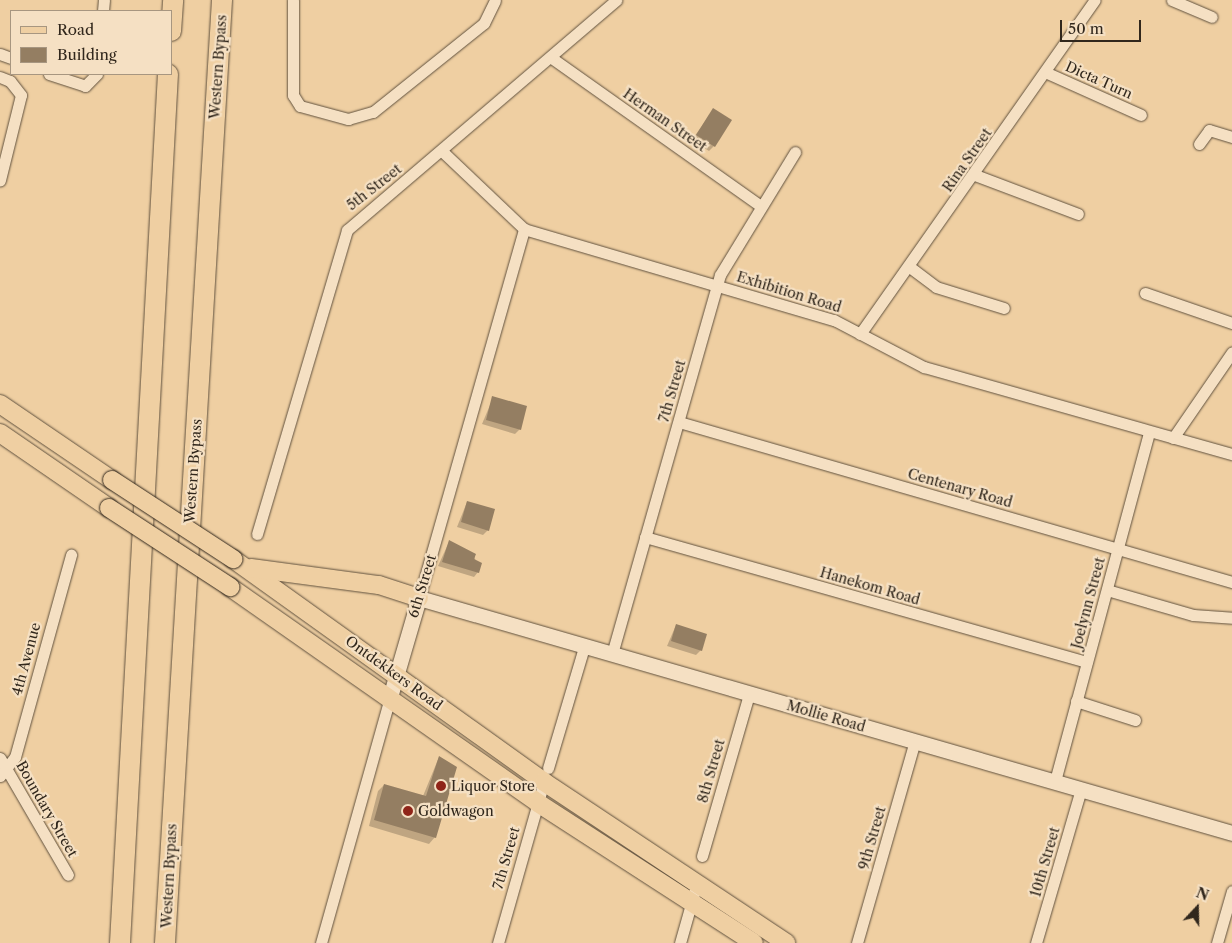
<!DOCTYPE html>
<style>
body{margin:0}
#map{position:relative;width:1232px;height:943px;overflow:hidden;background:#efcfa2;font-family:"Libre Caslon Text",serif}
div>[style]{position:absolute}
.shadow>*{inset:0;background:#0003}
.building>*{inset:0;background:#947e62}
.roads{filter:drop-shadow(0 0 1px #60513e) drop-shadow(0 0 1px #60513e)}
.street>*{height:11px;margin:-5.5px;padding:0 5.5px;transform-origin:5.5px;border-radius:5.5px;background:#f5e0c3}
.secondary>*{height:15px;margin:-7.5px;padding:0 7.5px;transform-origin:7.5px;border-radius:7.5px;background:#f5e0c3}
.primary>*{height:18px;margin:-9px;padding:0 9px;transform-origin:9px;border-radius:9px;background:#efcfa2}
.highway>*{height:20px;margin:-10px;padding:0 10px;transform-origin:10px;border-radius:10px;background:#efcfa2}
.bridges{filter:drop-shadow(0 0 1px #31271c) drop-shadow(0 0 1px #31271c)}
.primary-bridge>*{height:18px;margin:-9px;padding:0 9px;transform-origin:9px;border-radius:9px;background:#efcfa2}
.dots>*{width:14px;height:14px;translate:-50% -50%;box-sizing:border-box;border:2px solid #f5e0c3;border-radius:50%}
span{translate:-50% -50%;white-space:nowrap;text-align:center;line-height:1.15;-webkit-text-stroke:4.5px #f5e0c3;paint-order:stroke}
.street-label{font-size:14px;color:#31271c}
.poi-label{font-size:14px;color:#31271c}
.left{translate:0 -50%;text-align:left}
.legend{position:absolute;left:10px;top:10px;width:162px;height:65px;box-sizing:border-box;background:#f5e0c3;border:1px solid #a79680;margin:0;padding:6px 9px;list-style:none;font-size:15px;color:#31271c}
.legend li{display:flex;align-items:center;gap:10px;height:25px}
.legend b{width:25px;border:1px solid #a79680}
.north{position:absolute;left:1172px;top:883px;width:50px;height:50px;-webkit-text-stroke:4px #f5e0c3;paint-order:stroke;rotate:21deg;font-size:14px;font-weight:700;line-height:20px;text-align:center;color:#31271c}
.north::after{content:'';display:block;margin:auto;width:18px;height:22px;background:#31271c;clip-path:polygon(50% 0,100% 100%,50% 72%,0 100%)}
.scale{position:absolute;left:1060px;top:20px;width:81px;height:22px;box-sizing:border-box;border:2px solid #31271c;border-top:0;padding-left:6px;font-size:15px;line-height:18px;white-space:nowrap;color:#31271c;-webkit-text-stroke:4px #f5e0c3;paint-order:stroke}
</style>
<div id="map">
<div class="shadow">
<i style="clip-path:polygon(713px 110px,714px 146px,709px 151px,692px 140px)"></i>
<i style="clip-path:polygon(493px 398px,520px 429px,515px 434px,482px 424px)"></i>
<i style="clip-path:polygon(467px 502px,488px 530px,483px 535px,457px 527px)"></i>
<i style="clip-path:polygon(449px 542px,474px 554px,478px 572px,474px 577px,438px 566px)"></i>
<i style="clip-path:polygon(676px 625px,701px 650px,696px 655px,667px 646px)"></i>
<i style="clip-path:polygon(439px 757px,435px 837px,429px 844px,369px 826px,378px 791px,384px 785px,423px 796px)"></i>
</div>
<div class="building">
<i style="clip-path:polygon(713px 108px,732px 120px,715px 147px,696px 135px)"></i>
<i style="clip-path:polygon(492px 396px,527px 406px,521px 430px,486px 420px)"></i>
<i style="clip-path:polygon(467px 501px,495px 509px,489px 531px,461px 522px)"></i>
<i style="clip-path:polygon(449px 540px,476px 554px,474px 559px,482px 563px,479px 573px,442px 562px)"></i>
<i style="clip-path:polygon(676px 624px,707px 634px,702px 651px,671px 641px)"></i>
<i style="clip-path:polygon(439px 756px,457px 767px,436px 838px,374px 820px,384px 784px,426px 796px)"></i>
</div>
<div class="roads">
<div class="street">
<i style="left:293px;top:0;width:95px;rotate:90deg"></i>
<i style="left:293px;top:95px;width:13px;rotate:58deg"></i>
<i style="left:300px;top:106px;width:50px;rotate:15.2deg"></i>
<i style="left:348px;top:119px;width:26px;rotate:-16deg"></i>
<i style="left:373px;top:112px;width:142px;rotate:-38.7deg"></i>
<i style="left:484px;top:23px;width:25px;rotate:-64deg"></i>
<i style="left:1172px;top:0;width:43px;rotate:23deg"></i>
<i style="left:103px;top:11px;width:11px;rotate:-85deg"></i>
<i style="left:0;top:54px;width:12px;rotate:20deg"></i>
<i style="left:553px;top:59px;width:255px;rotate:35.3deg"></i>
<i style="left:1045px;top:72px;width:105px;rotate:24.1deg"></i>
<i style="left:49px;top:74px;width:38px;rotate:18deg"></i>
<i style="left:85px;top:86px;width:17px;rotate:-45deg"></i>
<i style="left:0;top:77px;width:11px;rotate:22deg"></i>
<i style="left:10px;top:81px;width:18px;rotate:52deg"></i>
<i style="left:21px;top:95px;width:88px;rotate:103.9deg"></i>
<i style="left:1199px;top:144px;width:17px;rotate:-54deg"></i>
<i style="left:1209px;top:130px;width:24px;rotate:17deg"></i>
<i style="left:443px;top:152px;width:112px;rotate:43.5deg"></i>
<i style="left:524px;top:229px;width:323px;rotate:16.4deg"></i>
<i style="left:834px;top:320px;width:102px;rotate:27.6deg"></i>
<i style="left:924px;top:367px;width:320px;rotate:15.8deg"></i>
<i style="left:975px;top:175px;width:110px;rotate:20.7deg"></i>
<i style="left:911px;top:268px;width:31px;rotate:37deg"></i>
<i style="left:936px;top:287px;width:71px;rotate:17.2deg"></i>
<i style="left:1145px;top:293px;width:92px;rotate:19deg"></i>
<i style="left:860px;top:334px;width:408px;rotate:-54.9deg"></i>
<i style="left:679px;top:422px;width:576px;rotate:16.14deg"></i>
<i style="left:1173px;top:438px;width:104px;rotate:-55.5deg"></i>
<i style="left:257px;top:534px;width:317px;rotate:-73.5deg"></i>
<i style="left:347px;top:230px;width:354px;rotate:-40.5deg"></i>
<i style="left:645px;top:537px;width:459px;rotate:15.8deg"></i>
<i style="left:1107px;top:590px;width:90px;rotate:16.2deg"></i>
<i style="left:1193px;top:615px;width:39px;rotate:4deg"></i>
<i style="left:419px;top:598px;width:384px;rotate:-74.1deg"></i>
<i style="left:612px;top:654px;width:394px;rotate:-74.1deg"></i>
<i style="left:720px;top:275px;width:144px;rotate:-58.6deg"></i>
<i style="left:1076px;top:701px;width:62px;rotate:17.9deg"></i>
<i style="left:0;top:758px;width:135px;rotate:59.8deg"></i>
<i style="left:548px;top:768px;width:126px;rotate:-73.4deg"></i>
<i style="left:0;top:776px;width:24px;rotate:-52deg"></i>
<i style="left:15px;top:757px;width:210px;rotate:-74.5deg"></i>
<i style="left:1055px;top:781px;width:360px;rotate:-74.9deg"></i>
<i style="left:702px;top:856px;width:169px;rotate:-73.8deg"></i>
<i style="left:321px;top:943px;width:255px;rotate:-74.3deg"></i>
<i style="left:498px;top:943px;width:167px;rotate:-74.1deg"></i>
<i style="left:680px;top:943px;width:62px;rotate:-74.2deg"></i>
<i style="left:857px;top:943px;width:210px;rotate:-74deg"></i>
<i style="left:1036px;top:943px;width:160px;rotate:-73.7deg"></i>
<i style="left:1217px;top:943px;width:54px;rotate:-73.9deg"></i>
</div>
<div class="secondary">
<i style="left:390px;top:697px;width:103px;rotate:-73.7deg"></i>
<i style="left:419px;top:598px;width:846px;rotate:16.12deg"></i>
</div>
<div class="primary">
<i style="left:0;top:404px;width:135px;rotate:34.2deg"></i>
<i style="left:0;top:433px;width:132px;rotate:34.5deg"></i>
<i style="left:233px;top:559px;width:383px;rotate:35.6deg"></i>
<i style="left:544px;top:782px;width:291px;rotate:33.6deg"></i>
<i style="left:251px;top:568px;width:129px;rotate:7.6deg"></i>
<i style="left:379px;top:585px;width:42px;rotate:18deg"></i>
<i style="left:230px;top:587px;width:376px;rotate:35deg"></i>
<i style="left:538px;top:803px;width:257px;rotate:32.9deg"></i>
</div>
<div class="highway">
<i style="left:171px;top:31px;width:31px;rotate:-86deg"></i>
<i style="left:120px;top:943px;width:870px;rotate:-86.84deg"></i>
<i style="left:165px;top:943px;width:945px;rotate:-86.54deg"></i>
</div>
</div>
<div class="bridges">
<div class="primary-bridge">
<i style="left:112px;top:480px;width:145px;rotate:33.1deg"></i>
<i style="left:109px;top:508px;width:145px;rotate:33.1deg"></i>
</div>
</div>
<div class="dots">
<i style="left:441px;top:786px;background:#8f2418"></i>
<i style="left:408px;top:811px;background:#8f2418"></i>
</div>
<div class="street-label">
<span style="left:218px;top:67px;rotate:-86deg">Western Bypass</span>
<span style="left:1099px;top:80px;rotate:24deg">Dicta Turn</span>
<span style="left:665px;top:120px;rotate:35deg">Herman Street</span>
<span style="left:967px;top:160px;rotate:-55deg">Rina Street</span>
<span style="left:374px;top:187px;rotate:-38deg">5th Street</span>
<span style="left:789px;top:292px;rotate:17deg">Exhibition Road</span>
<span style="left:672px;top:391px;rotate:-74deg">7th Street</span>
<span style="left:193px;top:471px;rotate:-86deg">Western Bypass</span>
<span style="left:960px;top:488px;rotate:16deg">Centenary Road</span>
<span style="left:422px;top:586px;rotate:-73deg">6th Street</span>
<span style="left:870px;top:586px;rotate:16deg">Hanekom Road</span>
<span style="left:1088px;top:603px;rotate:-75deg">Joelynn Street</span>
<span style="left:26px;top:659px;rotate:-75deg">4th Avenue</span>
<span style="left:394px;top:673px;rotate:36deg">Ontdekkers Road</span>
<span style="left:826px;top:716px;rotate:16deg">Mollie Road</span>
<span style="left:711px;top:771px;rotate:-74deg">8th Street</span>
<span style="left:47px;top:809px;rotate:60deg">Boundary Street</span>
<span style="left:872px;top:838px;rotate:-74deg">9th Street</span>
<span style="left:506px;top:858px;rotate:-74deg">7th Street</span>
<span style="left:1045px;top:862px;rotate:-74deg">10th Street</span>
<span style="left:169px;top:876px;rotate:-87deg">Western Bypass</span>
</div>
<div class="poi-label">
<span class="left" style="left:451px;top:786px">Liquor Store</span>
<span class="left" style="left:418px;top:811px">Goldwagon</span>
</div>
<ul class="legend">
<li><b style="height:6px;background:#efcfa2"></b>Road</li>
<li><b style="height:14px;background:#947e62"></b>Building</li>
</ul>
<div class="north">N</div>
<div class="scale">50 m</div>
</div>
